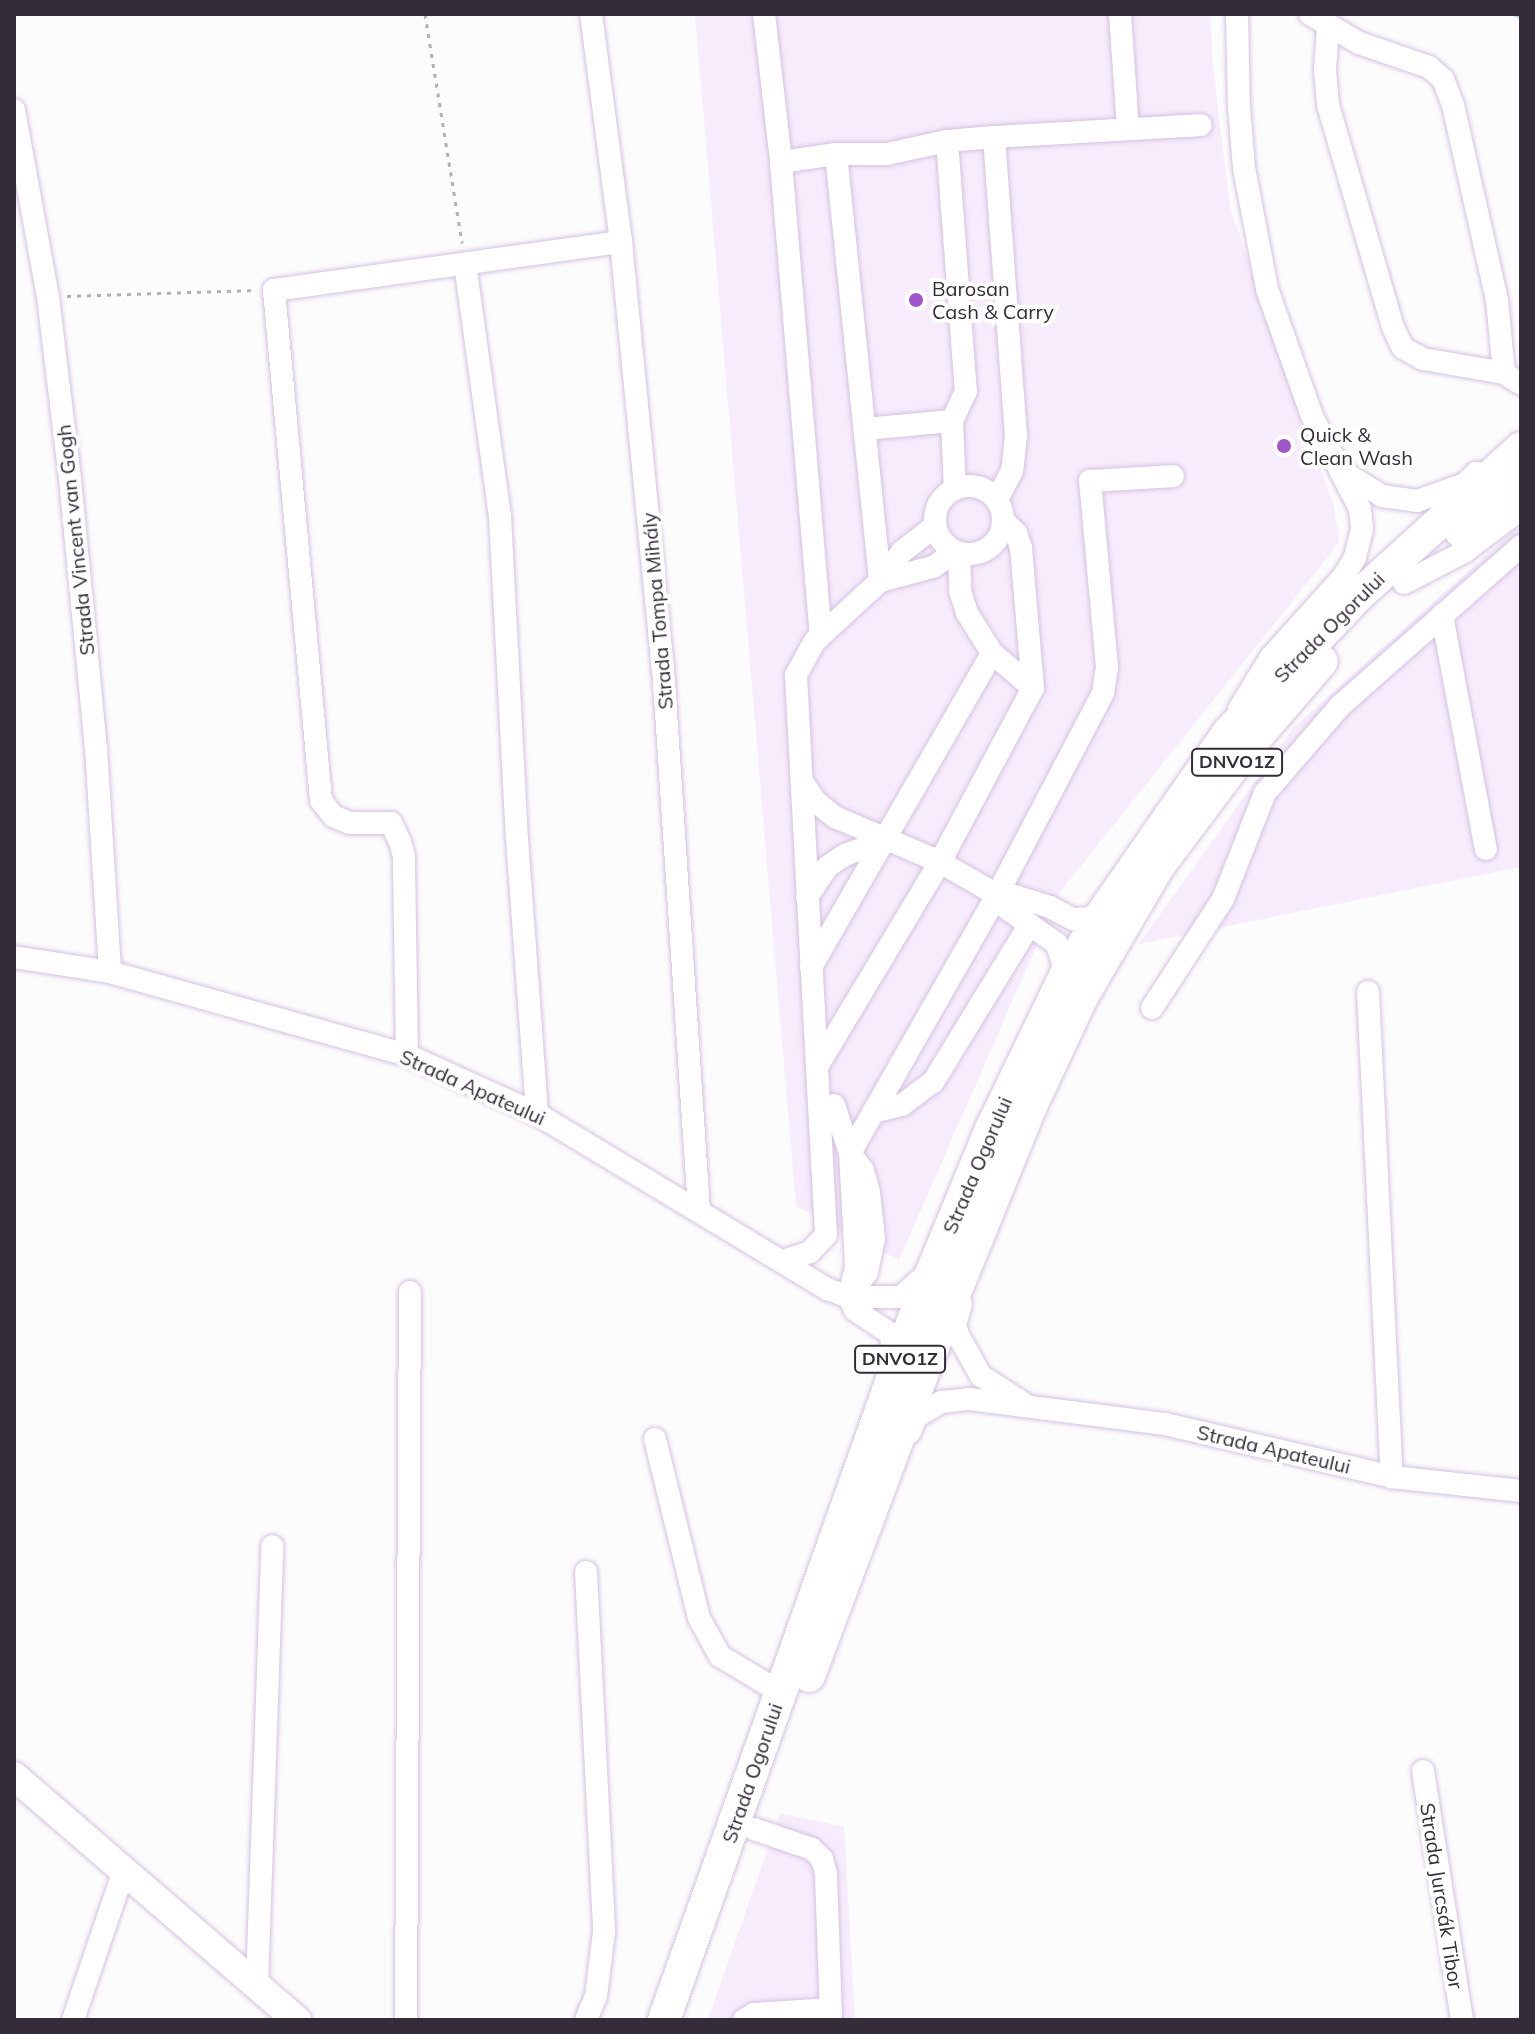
<!DOCTYPE html>
<meta charset="utf-8">
<style>
body{margin:0}
#map{position:relative;width:1535px;height:2034px;overflow:hidden;background:#fcfcfc;font-family:Mulish,sans-serif}
div>[style]{position:absolute}
.built>*{inset:0;background:#f6ecfc}
.stream>*{height:6px;margin:-3px;padding:0 3px;transform-origin:3px;border-radius:3px;background:#b9d9e8}
.path>*{height:3px;margin-top:-1.5px;transform-origin:0;background:repeating-linear-gradient(90deg,#b3b0b4 0 4px,transparent 0 10px)}
.roads{filter:drop-shadow(0 0 2px #d5c1e1) drop-shadow(0 0 2px #d5c1e1)}
.minor>*{height:22px;margin:-11px;padding:0 11px;transform-origin:11px;border-radius:11px;background:#fff}
.minor>.ring{margin:-11px;padding:0;box-sizing:content-box;background:none;border:22px solid #fff;border-radius:50%}
.major>*{height:28px;margin:-14px;padding:0 14px;transform-origin:14px;border-radius:14px;background:#fff}
.highway>*{height:32px;margin:-16px;padding:0 16px;transform-origin:16px;border-radius:16px;background:#fff}
.dots>*{width:22px;height:22px;translate:-50% -50%;box-sizing:border-box;border:4px solid #fff;border-radius:50%}
span{translate:-50% -50%;white-space:nowrap;text-align:center;line-height:1.15;-webkit-text-stroke:8px #fff;paint-order:stroke}
.shield-label span{padding:2px 6px;background:#fff;border:2px solid;border-radius:6px;-webkit-text-stroke-width:0}
.shield-label{font-size:18px;color:#342c38;font-weight:700}
.poi-label{font-size:20px;color:#342c38}
.left{translate:0 -50%;text-align:left}
.street-label{font-size:20px;color:#342c38}
.frame{position:absolute;inset:0;border:16px solid #342c38;pointer-events:none}
</style>
<div id="map">
<div class="built">
<i style="clip-path:polygon(695px 14px,1210px 14px,1213px 68px,1230px 208px,1334px 507px,1339px 543px,1060px 892px,899px 1260px,796px 1206px)"></i>
<i style="clip-path:polygon(1521px 524px,1521px 867px,1139px 944px,1293px 728px)"></i>
<i style="clip-path:polygon(780px 1813px,844px 1827px,855px 2020px,708px 2020px)"></i>
</div>
<div class="stream">
<i style="left:1516px;top:14px;width:5px;rotate:22deg"></i>
</div>
<div class="path">
<i style="left:425px;top:14px;width:232px;rotate:80.8deg"></i>
<i style="left:67px;top:296px;width:189px;rotate:-1.8deg"></i>
</div>
<div class="roads">
<div class="minor">
<i style="left:591px;top:14px;width:230px;rotate:82.5deg"></i>
<i style="left:621px;top:242px;width:427px;rotate:84.4deg"></i>
<i style="left:663px;top:667px;width:544px;rotate:86.21deg"></i>
<i style="left:764px;top:14px;width:149px;rotate:83.4deg"></i>
<i style="left:781px;top:162px;width:475px;rotate:85.2deg"></i>
<i style="left:1120px;top:14px;width:114px;rotate:86deg"></i>
<i style="left:1237px;top:14px;width:92px;rotate:88.8deg"></i>
<i style="left:1239px;top:106px;width:62px;rotate:85.4deg"></i>
<i style="left:1244px;top:168px;width:123px;rotate:79.2deg"></i>
<i style="left:1267px;top:289px;width:135px;rotate:70.5deg"></i>
<i style="left:1312px;top:416px;width:105px;rotate:62.7deg"></i>
<i style="left:1360px;top:509px;width:20px;rotate:84deg"></i>
<i style="left:1362px;top:529px;width:30px;rotate:104deg"></i>
<i style="left:1355px;top:558px;width:22px;rotate:122deg"></i>
<i style="left:1343px;top:577px;width:108px;rotate:132deg"></i>
<i style="left:1271px;top:657px;width:61px;rotate:121.6deg"></i>
<i style="left:1310px;top:14px;width:57px;rotate:30.6deg"></i>
<i style="left:1359px;top:43px;width:74px;rotate:18.9deg"></i>
<i style="left:1429px;top:67px;width:18px;rotate:41deg"></i>
<i style="left:1443px;top:79px;width:28px;rotate:69deg"></i>
<i style="left:1453px;top:105px;width:200px;rotate:77.3deg"></i>
<i style="left:1497px;top:300px;width:73px;rotate:84.5deg"></i>
<i style="left:1328px;top:26px;width:44px;rotate:93.9deg"></i>
<i style="left:1325px;top:70px;width:35px;rotate:85deg"></i>
<i style="left:1328px;top:105px;width:231px;rotate:73.7deg"></i>
<i style="left:1393px;top:327px;width:23px;rotate:65deg"></i>
<i style="left:1403px;top:348px;width:23px;rotate:29deg"></i>
<i style="left:1423px;top:359px;width:82px;rotate:9.8deg"></i>
<i style="left:1504px;top:373px;width:20px;rotate:33deg"></i>
<i style="left:14px;top:110px;width:190px;rotate:79.7deg"></i>
<i style="left:48px;top:297px;width:183px;rotate:83.1deg"></i>
<i style="left:70px;top:479px;width:270px;rotate:84.5deg"></i>
<i style="left:96px;top:748px;width:224px;rotate:86.4deg"></i>
<i style="left:994px;top:137px;width:207px;rotate:-3.3deg"></i>
<i style="left:947px;top:141px;width:251px;rotate:85.7deg"></i>
<i style="left:966px;top:391px;width:33px;rotate:115deg"></i>
<i style="left:836px;top:154px;width:429px;rotate:84.1deg"></i>
<i style="left:781px;top:162px;width:56px;rotate:-8.3deg"></i>
<i style="left:836px;top:154px;width:51px"></i>
<i style="left:887px;top:154px;width:61px;rotate:-12.2deg"></i>
<i style="left:947px;top:141px;width:47px;rotate:-4.9deg"></i>
<i style="left:994px;top:137px;width:299px;rotate:85.8deg"></i>
<i style="left:1016px;top:435px;width:36px;rotate:96deg"></i>
<i style="left:1012px;top:471px;width:32px;rotate:118deg"></i>
<i style="left:465px;top:264px;width:254px;rotate:82.1deg"></i>
<i style="left:500px;top:516px;width:323px;rotate:87deg"></i>
<i style="left:517px;top:839px;width:276px;rotate:85.8deg"></i>
<i style="left:865px;top:429px;width:87px;rotate:-5.3deg"></i>
<i style="left:952px;top:421px;width:68px;rotate:87.5deg"></i>
<i style="left:1345px;top:473px;width:44px;rotate:31.9deg"></i>
<i style="left:1382px;top:496px;width:35px;rotate:8deg"></i>
<i style="left:1417px;top:501px;width:51px;rotate:-19.5deg"></i>
<i style="left:1465px;top:484px;width:16px;rotate:-45deg"></i>
<i class="ring" style="left:935px;top:486px;width:46px;height:46px"></i>
<i style="left:959px;top:553px;width:38px;rotate:88deg"></i>
<i style="left:960px;top:591px;width:23px;rotate:72deg"></i>
<i style="left:967px;top:613px;width:47px;rotate:58deg"></i>
<i style="left:992px;top:653px;width:54px;rotate:40.5deg"></i>
<i style="left:880px;top:581px;width:55px;rotate:-14.8deg"></i>
<i style="left:933px;top:567px;width:27px;rotate:-34deg"></i>
<i style="left:1404px;top:583px;width:68px;rotate:-27.3deg"></i>
<i style="left:1464px;top:552px;width:71px;rotate:-37deg"></i>
<i style="left:1442px;top:615px;width:238px;rotate:79.4deg"></i>
<i style="left:802px;top:781px;width:24px;rotate:57deg"></i>
<i style="left:815px;top:801px;width:26px;rotate:39deg"></i>
<i style="left:835px;top:817px;width:114px;rotate:23.2deg"></i>
<i style="left:940px;top:862px;width:66px;rotate:30.1deg"></i>
<i style="left:807px;top:897px;width:36px;rotate:-56deg"></i>
<i style="left:827px;top:867px;width:22px;rotate:-34deg"></i>
<i style="left:845px;top:855px;width:45px;rotate:-20.9deg"></i>
<i style="left:14px;top:957px;width:97px;rotate:8.9deg"></i>
<i style="left:110px;top:972px;width:308px;rotate:15.6deg"></i>
<i style="left:407px;top:1055px;width:143px;rotate:24.4deg"></i>
<i style="left:537px;top:1114px;width:339px;rotate:31.1deg"></i>
<i style="left:827px;top:1289px;width:23px;rotate:20deg"></i>
<i style="left:849px;top:1297px;width:52px"></i>
<i style="left:901px;top:1297px;width:36px;rotate:-42deg"></i>
<i style="left:811px;top:967px;width:362px;rotate:-60deg"></i>
<i style="left:1066px;top:974px;width:31px;rotate:-107deg"></i>
<i style="left:1057px;top:944px;width:71px;rotate:-144.7deg"></i>
<i style="left:999px;top:903px;width:8px;rotate:-104deg"></i>
<i style="left:997px;top:895px;width:8px;rotate:-14deg"></i>
<i style="left:1005px;top:893px;width:47px;rotate:17.3deg"></i>
<i style="left:1050px;top:907px;width:26px;rotate:28deg"></i>
<i style="left:1073px;top:919px;width:26px;rotate:-2deg"></i>
<i style="left:1368px;top:992px;width:486px;rotate:87.2deg"></i>
<i style="left:1152px;top:1008px;width:130px;rotate:-56.9deg"></i>
<i style="left:1223px;top:899px;width:114px;rotate:-68.4deg"></i>
<i style="left:1265px;top:793px;width:115px;rotate:-49.2deg"></i>
<i style="left:1340px;top:706px;width:242px;rotate:-41.5deg"></i>
<i style="left:407px;top:1055px;width:199px;rotate:-90.9deg"></i>
<i style="left:404px;top:856px;width:15px;rotate:-106deg"></i>
<i style="left:400px;top:842px;width:21px;rotate:-115deg"></i>
<i style="left:391px;top:823px;width:41px;rotate:180deg"></i>
<i style="left:350px;top:823px;width:18px;rotate:-158deg"></i>
<i style="left:333px;top:816px;width:20px;rotate:-127deg"></i>
<i style="left:321px;top:800px;width:512px;rotate:-95.27deg"></i>
<i style="left:274px;top:290px;width:350px;rotate:-7.9deg"></i>
<i style="left:818px;top:1065px;width:237px;rotate:-59deg"></i>
<i style="left:940px;top:862px;width:197px;rotate:-61.9deg"></i>
<i style="left:1033px;top:688px;width:141px;rotate:-94.9deg"></i>
<i style="left:1021px;top:548px;width:16px;rotate:-108deg"></i>
<i style="left:1016px;top:533px;width:17px;rotate:-135deg"></i>
<i style="left:834px;top:1105px;width:51px;rotate:71.6deg"></i>
<i style="left:850px;top:1153px;width:297px;rotate:-60.3deg"></i>
<i style="left:997px;top:895px;width:228px;rotate:-62.3deg"></i>
<i style="left:1103px;top:693px;width:26px;rotate:-81deg"></i>
<i style="left:1107px;top:667px;width:187px;rotate:-95.2deg"></i>
<i style="left:1090px;top:481px;width:83px;rotate:-3.4deg"></i>
<i style="left:873px;top:1112px;width:30px;rotate:-14deg"></i>
<i style="left:902px;top:1105px;width:39px;rotate:-37deg"></i>
<i style="left:933px;top:1082px;width:185px;rotate:-58.5deg"></i>
<i style="left:850px;top:1153px;width:21px;rotate:53deg"></i>
<i style="left:863px;top:1170px;width:24px;rotate:75deg"></i>
<i style="left:869px;top:1193px;width:46px;rotate:83.8deg"></i>
<i style="left:874px;top:1239px;width:34px;rotate:102deg"></i>
<i style="left:867px;top:1272px;width:31px;rotate:126deg"></i>
<i style="left:849px;top:1297px;width:32px;rotate:-77deg"></i>
<i style="left:856px;top:1266px;width:113px;rotate:-93deg"></i>
<i style="left:783px;top:1261px;width:28px;rotate:-18deg"></i>
<i style="left:810px;top:1252px;width:23px;rotate:-47deg"></i>
<i style="left:826px;top:1235px;width:561px;rotate:-93.07deg"></i>
<i style="left:796px;top:675px;width:39px;rotate:-61deg"></i>
<i style="left:815px;top:641px;width:88px;rotate:-42.7deg"></i>
<i style="left:880px;top:581px;width:38px;rotate:-53deg"></i>
<i style="left:903px;top:551px;width:41px;rotate:-38deg"></i>
<i style="left:849px;top:1297px;width:14px;rotate:65deg"></i>
<i style="left:855px;top:1310px;width:43px;rotate:33.7deg"></i>
<i style="left:891px;top:1334px;width:28px;rotate:86deg"></i>
<i style="left:961px;top:1304px;width:22px;rotate:106deg"></i>
<i style="left:955px;top:1325px;width:13px;rotate:72deg"></i>
<i style="left:959px;top:1337px;width:45px;rotate:60.6deg"></i>
<i style="left:981px;top:1376px;width:50px;rotate:32.7deg"></i>
<i style="left:910px;top:1432px;width:16px;rotate:-68deg"></i>
<i style="left:916px;top:1417px;width:29px;rotate:-31deg"></i>
<i style="left:941px;top:1402px;width:28px;rotate:-6deg"></i>
<i style="left:969px;top:1399px;width:198px;rotate:7.3deg"></i>
<i style="left:1165px;top:1424px;width:233px;rotate:13.1deg"></i>
<i style="left:1392px;top:1477px;width:130px;rotate:6.2deg"></i>
<i style="left:655px;top:1439px;width:184px;rotate:76.2deg"></i>
<i style="left:699px;top:1618px;width:43px;rotate:61.1deg"></i>
<i style="left:720px;top:1656px;width:70px;rotate:31deg"></i>
<i style="left:586px;top:1572px;width:360px;rotate:87.1deg"></i>
<i style="left:604px;top:1932px;width:64px;rotate:97.1deg"></i>
<i style="left:596px;top:1996px;width:26px;rotate:113deg"></i>
<i style="left:1423px;top:1771px;width:252px;rotate:81.1deg"></i>
<i style="left:754px;top:1829px;width:61px;rotate:19deg"></i>
<i style="left:812px;top:1849px;width:14px;rotate:45deg"></i>
<i style="left:822px;top:1859px;width:16px;rotate:75deg"></i>
<i style="left:826px;top:1874px;width:146px;rotate:88deg"></i>
<i style="left:257px;top:1986px;width:440px;rotate:-88deg"></i>
<i style="left:73px;top:2020px;width:155px;rotate:-71.2deg"></i>
<i style="left:406px;top:2020px;width:728px;rotate:-89.69deg"></i>
<i style="left:744px;top:2020px;width:12px;rotate:-31deg"></i>
<i style="left:754px;top:2014px;width:77px;rotate:-3.7deg"></i>
</div>
<div class="major">
<i style="left:14px;top:1776px;width:374px;rotate:40.8deg"></i>
</div>
<div class="highway">
<i style="left:1461px;top:532px;width:80px;rotate:-41.5deg"></i>
<i style="left:809px;top:1676px;width:335px;rotate:-69.4deg"></i>
<i style="left:927px;top:1362px;width:276px;rotate:-67.9deg"></i>
<i style="left:1031px;top:1106px;width:120px;rotate:-64.9deg"></i>
<i style="left:1082px;top:997px;width:151px;rotate:-59.7deg"></i>
<i style="left:1158px;top:867px;width:150px;rotate:-53.1deg"></i>
<i style="left:1248px;top:747px;width:113px;rotate:-49.3deg"></i>
<i style="left:664px;top:2020px;width:766px;rotate:-70.41deg"></i>
<i style="left:921px;top:1298px;width:185px;rotate:-67.5deg"></i>
<i style="left:992px;top:1127px;width:170px;rotate:-64.2deg"></i>
<i style="left:1066px;top:974px;width:65px;rotate:-59.5deg"></i>
<i style="left:1099px;top:918px;width:226px;rotate:-55.1deg"></i>
<i style="left:1228px;top:733px;width:189px;rotate:-46.5deg"></i>
<i style="left:1358px;top:596px;width:220px;rotate:-42.2deg"></i>
</div>
</div>
<div class="dots">
<i style="left:916px;top:300px;background:#9e56ca"></i>
<i style="left:1284px;top:446px;background:#9e56ca"></i>
</div>
<div class="shield-label">
<span style="left:1237px;top:762px">DNVO1Z</span>
<span style="left:900px;top:1359px">DNVO1Z</span>
</div>
<div class="poi-label">
<span class="left" style="left:932px;top:300px">Barosan<br>Cash &amp; Carry</span>
<span class="left" style="left:1300px;top:446px">Quick &amp;<br>Clean Wash</span>
</div>
<div class="street-label">
<span style="left:75px;top:540px;rotate:-96deg">Strada Vincent van Gogh</span>
<span style="left:657px;top:611px;rotate:-95deg">Strada Tompa Mihály</span>
<span style="left:1329px;top:627px;rotate:-45deg">Strada Ogorului</span>
<span style="left:473px;top:1087px;rotate:24deg">Strada Apateului</span>
<span style="left:977px;top:1165px;rotate:-67deg">Strada Ogorului</span>
<span style="left:1274px;top:1449px;rotate:13deg">Strada Apateului</span>
<span style="left:752px;top:1773px;rotate:-71deg">Strada Ogorului</span>
<span style="left:1442px;top:1896px;rotate:81deg">Strada Jurcsák Tibor</span>
</div>
<div class="frame"></div>
</div>
